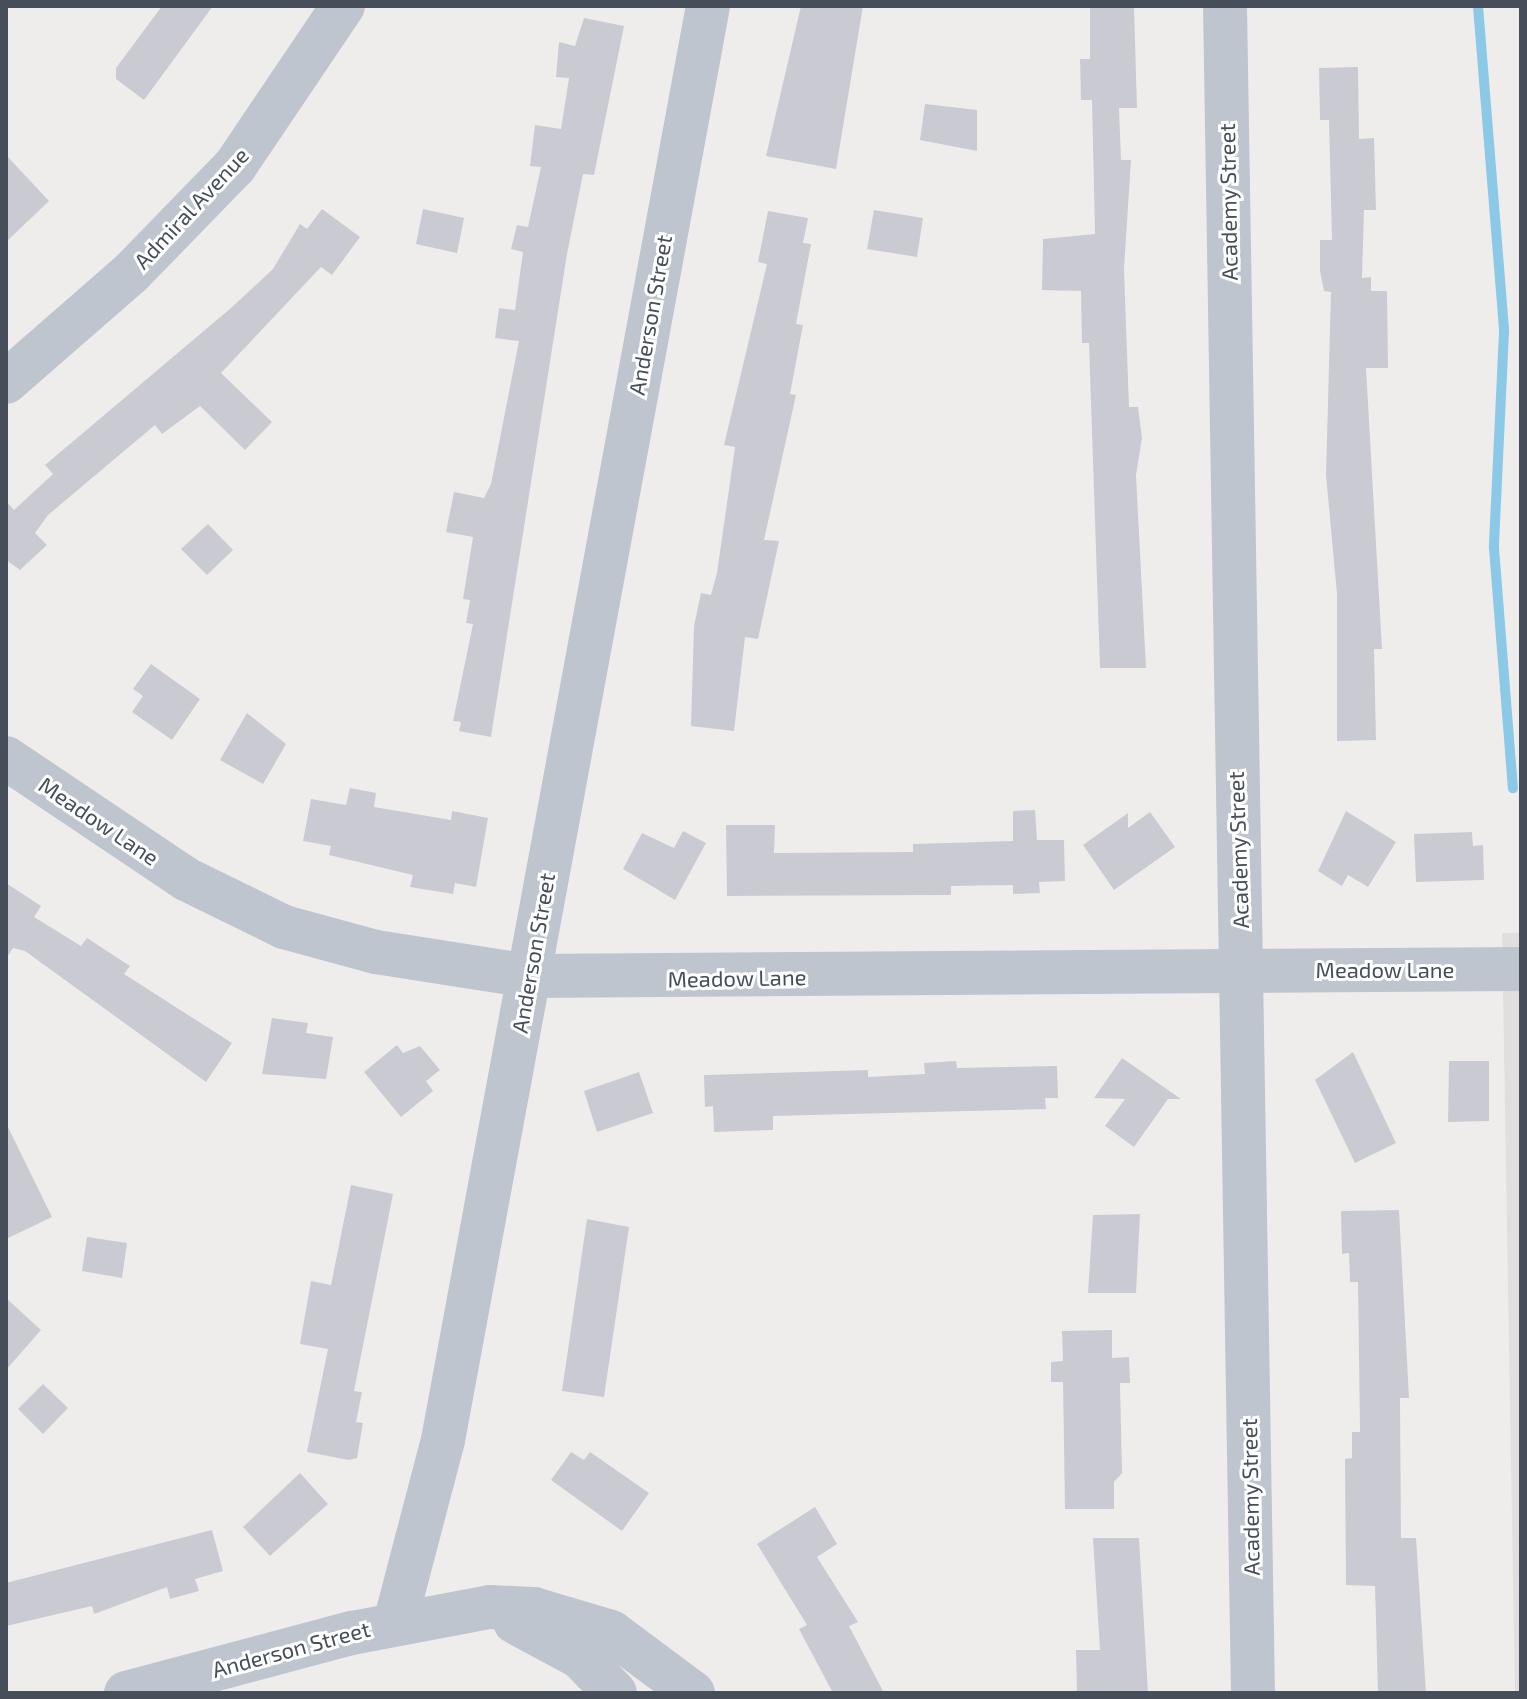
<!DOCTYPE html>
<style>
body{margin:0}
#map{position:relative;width:1527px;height:1699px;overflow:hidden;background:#efedec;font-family:"Exo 2",sans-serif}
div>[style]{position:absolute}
.education>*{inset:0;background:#e0dede}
.stream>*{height:10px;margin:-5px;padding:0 5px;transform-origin:5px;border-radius:5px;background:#8cc9e6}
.building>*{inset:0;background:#cacbd2}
.minor>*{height:44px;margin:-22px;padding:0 22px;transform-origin:22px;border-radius:22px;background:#bec5ce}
span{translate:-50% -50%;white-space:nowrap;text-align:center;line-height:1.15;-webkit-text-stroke:6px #fff;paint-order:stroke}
.street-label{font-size:22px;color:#464e59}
.frame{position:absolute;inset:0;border:8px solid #464e59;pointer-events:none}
</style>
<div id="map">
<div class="education">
<i style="clip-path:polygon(1502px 933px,1521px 933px,1521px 1693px,1515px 1693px)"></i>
</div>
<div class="stream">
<i style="left:1478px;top:6px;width:327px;rotate:85.4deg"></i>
<i style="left:1504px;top:332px;width:216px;rotate:92.7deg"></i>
<i style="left:1494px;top:548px;width:241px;rotate:85.5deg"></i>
</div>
<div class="building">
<i style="clip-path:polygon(162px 6px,213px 6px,144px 100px,116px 79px,116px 68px)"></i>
<i style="clip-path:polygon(801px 6px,863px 6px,836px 169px,766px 156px)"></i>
<i style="clip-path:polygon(1090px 6px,1134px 6px,1137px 108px,1119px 108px,1121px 160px,1131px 160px,1124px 269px,1129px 407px,1138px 407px,1142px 438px,1136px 475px,1146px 668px,1100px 668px,1089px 343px,1082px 343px,1081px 291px,1042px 290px,1043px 239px,1095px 234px,1092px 100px,1081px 100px,1080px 59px,1090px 59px)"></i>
<i style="clip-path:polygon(584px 18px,624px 26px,594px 175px,583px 174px,567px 254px,491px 737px,459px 731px,461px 722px,453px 721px,473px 624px,466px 623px,470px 600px,463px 599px,473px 537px,446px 532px,454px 492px,484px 498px,491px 484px,519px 341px,495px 338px,499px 308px,515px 310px,523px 252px,511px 249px,517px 225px,528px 227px,541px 167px,530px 166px,535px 125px,561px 129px,569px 78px,556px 77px,559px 42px,575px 46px)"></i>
<i style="clip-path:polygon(1358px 67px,1359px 139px,1374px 138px,1376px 210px,1364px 210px,1362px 278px,1371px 277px,1371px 291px,1387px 291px,1388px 368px,1366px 368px,1382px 649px,1374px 649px,1376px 740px,1337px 741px,1337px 594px,1326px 475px,1331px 292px,1324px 291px,1320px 271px,1320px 240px,1332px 240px,1329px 120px,1320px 120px,1319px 68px)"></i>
<i style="clip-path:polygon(925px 104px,977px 110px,977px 151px,920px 140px)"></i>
<i style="clip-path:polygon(6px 155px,49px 201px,6px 242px)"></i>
<i style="clip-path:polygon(322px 209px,360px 237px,332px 275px,321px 267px,221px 373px,272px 422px,245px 450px,200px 406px,162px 434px,155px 425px,48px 515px,35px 533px,47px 545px,20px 570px,6px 560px,6px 501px,14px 510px,53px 474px,45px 465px,231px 308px,273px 269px,300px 224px,307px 229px)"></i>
<i style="clip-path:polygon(423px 209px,464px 218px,457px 253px,416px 244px)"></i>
<i style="clip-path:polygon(874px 210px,923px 218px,917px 257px,867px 249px)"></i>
<i style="clip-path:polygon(768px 211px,808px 218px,803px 243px,811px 244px,796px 324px,803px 325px,790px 394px,796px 395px,764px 540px,779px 541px,758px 639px,745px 637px,734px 731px,691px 726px,694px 626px,701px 593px,711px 595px,717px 573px,735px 447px,724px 445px,767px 264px,758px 262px)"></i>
<i style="clip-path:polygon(208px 524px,233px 550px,207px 575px,181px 549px)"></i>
<i style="clip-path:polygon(151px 664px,200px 699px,172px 740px,132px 712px,143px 696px,133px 689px)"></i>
<i style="clip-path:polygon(247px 713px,286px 744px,263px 784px,220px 760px)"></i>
<i style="clip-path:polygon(350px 788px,376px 793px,374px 807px,451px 820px,452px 811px,488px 818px,476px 887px,455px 883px,453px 894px,410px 887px,413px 875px,329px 855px,331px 846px,303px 841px,311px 799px,346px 805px)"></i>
<i style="clip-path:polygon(1035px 810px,1037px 840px,1064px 840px,1065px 881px,1039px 882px,1040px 893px,1013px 894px,1013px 885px,951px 886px,951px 895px,727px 896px,726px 825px,775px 825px,774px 853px,913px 852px,913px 844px,1013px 841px,1013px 811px)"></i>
<i style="clip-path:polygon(1346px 811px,1396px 842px,1368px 887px,1348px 875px,1342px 886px,1318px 871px)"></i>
<i style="clip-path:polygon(1150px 812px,1175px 847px,1114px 890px,1083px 845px,1128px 813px,1128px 828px)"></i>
<i style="clip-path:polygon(683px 831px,706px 843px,675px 900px,623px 869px,642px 833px,674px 848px)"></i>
<i style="clip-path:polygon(1472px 832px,1473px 846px,1483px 845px,1484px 880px,1416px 882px,1414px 834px)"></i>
<i style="clip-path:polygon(6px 883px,41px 906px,34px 917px,81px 946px,87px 938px,130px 966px,124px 974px,232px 1043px,206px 1082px,25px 951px,13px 948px,6px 959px)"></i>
<i style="clip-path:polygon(272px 1018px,308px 1023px,306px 1033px,333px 1037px,326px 1079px,262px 1074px)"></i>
<i style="clip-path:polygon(397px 1045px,403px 1053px,420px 1046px,440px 1070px,426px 1081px,433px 1091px,401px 1117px,364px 1072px)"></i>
<i style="clip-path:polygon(1353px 1052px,1396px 1143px,1355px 1163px,1315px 1080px)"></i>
<i style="clip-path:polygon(1122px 1058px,1181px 1099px,1168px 1099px,1134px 1147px,1105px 1126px,1125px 1099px,1094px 1098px)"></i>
<i style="clip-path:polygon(956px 1061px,957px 1068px,1057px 1066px,1058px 1098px,1045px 1098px,1046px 1109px,773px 1116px,773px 1130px,714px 1132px,713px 1106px,705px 1107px,704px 1075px,868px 1070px,868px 1077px,925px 1074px,924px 1063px)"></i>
<i style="clip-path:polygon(1449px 1061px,1489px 1061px,1489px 1121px,1448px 1122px)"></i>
<i style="clip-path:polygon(639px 1072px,653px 1113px,597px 1132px,584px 1091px)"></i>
<i style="clip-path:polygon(6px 1123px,52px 1217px,6px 1239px)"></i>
<i style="clip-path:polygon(351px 1185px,393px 1194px,354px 1391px,362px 1392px,356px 1422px,363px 1423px,357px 1458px,349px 1460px,307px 1452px,328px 1349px,300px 1344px,311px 1281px,331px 1285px)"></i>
<i style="clip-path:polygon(1399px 1210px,1409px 1398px,1400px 1398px,1401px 1538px,1416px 1538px,1426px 1693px,1378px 1693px,1375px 1586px,1346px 1585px,1345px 1459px,1352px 1458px,1352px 1432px,1360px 1432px,1358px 1282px,1350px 1282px,1349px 1253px,1342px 1254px,1341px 1211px)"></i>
<i style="clip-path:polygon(1140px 1214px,1136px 1293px,1088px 1293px,1093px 1215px)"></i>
<i style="clip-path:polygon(587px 1219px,629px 1227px,604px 1397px,562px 1391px)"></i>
<i style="clip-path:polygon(87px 1237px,127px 1243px,122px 1278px,82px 1271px)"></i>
<i style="clip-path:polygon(6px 1298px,41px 1330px,6px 1370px)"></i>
<i style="clip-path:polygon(1112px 1330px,1112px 1358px,1129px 1357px,1130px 1383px,1120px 1383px,1122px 1473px,1114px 1482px,1114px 1509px,1065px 1509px,1063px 1382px,1051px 1382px,1051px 1362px,1063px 1361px,1062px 1331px)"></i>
<i style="clip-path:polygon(43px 1384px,68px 1408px,43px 1434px,18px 1409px)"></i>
<i style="clip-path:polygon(571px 1452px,584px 1460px,590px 1452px,649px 1493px,622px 1531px,551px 1480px)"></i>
<i style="clip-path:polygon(300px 1473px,328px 1504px,270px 1556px,243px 1527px)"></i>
<i style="clip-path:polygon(815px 1507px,837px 1544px,817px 1557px,858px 1622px,849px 1626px,884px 1693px,833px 1693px,799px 1629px,807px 1625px,757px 1544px)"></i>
<i style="clip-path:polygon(212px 1530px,223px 1571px,195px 1579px,199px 1591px,170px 1599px,167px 1587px,94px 1614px,92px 1606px,6px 1626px,6px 1583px)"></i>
<i style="clip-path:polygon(1093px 1538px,1139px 1538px,1148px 1693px,1077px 1693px,1076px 1650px,1100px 1650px)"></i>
</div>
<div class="minor">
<i style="left:1225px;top:6px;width:1687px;rotate:89.05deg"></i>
<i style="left:6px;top:382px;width:166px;rotate:-41.1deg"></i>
<i style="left:131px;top:273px;width:149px;rotate:-45.8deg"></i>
<i style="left:235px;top:166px;width:193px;rotate:-56deg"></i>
<i style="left:6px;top:758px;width:217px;rotate:33.9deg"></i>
<i style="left:186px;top:879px;width:109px;rotate:26.1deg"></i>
<i style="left:284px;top:927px;width:95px;rotate:15.2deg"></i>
<i style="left:376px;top:952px;width:155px;rotate:8.9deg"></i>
<i style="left:529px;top:976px;width:992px;rotate:-0.4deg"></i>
<i style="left:515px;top:1622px;width:74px;rotate:28.3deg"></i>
<i style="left:580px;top:1657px;width:50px;rotate:45.8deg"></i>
<i style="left:395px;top:1623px;width:189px;rotate:-75.3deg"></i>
<i style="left:443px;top:1440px;width:1458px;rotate:-79.53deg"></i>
<i style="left:126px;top:1693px;width:234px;rotate:-14.9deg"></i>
<i style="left:352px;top:1633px;width:140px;rotate:-10.7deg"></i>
<i style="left:490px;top:1607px;width:44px;rotate:2.6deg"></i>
<i style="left:534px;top:1609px;width:80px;rotate:16.6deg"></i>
<i style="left:611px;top:1632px;width:102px;rotate:36.6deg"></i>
</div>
<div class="street-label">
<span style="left:1228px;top:202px;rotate:-91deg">Academy Street</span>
<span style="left:191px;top:208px;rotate:-47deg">Admiral Avenue</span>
<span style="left:650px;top:315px;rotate:-80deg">Anderson Street</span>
<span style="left:99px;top:821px;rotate:34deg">Meadow Lane</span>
<span style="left:1238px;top:850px;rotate:-92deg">Academy Street</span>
<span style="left:533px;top:953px;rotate:-80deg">Anderson Street</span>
<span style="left:1385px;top:970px">Meadow Lane</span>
<span style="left:737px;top:978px;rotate:-1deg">Meadow Lane</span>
<span style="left:1250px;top:1497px;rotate:-91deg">Academy Street</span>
<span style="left:291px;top:1649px;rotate:-15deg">Anderson Street</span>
</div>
<div class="frame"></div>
</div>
